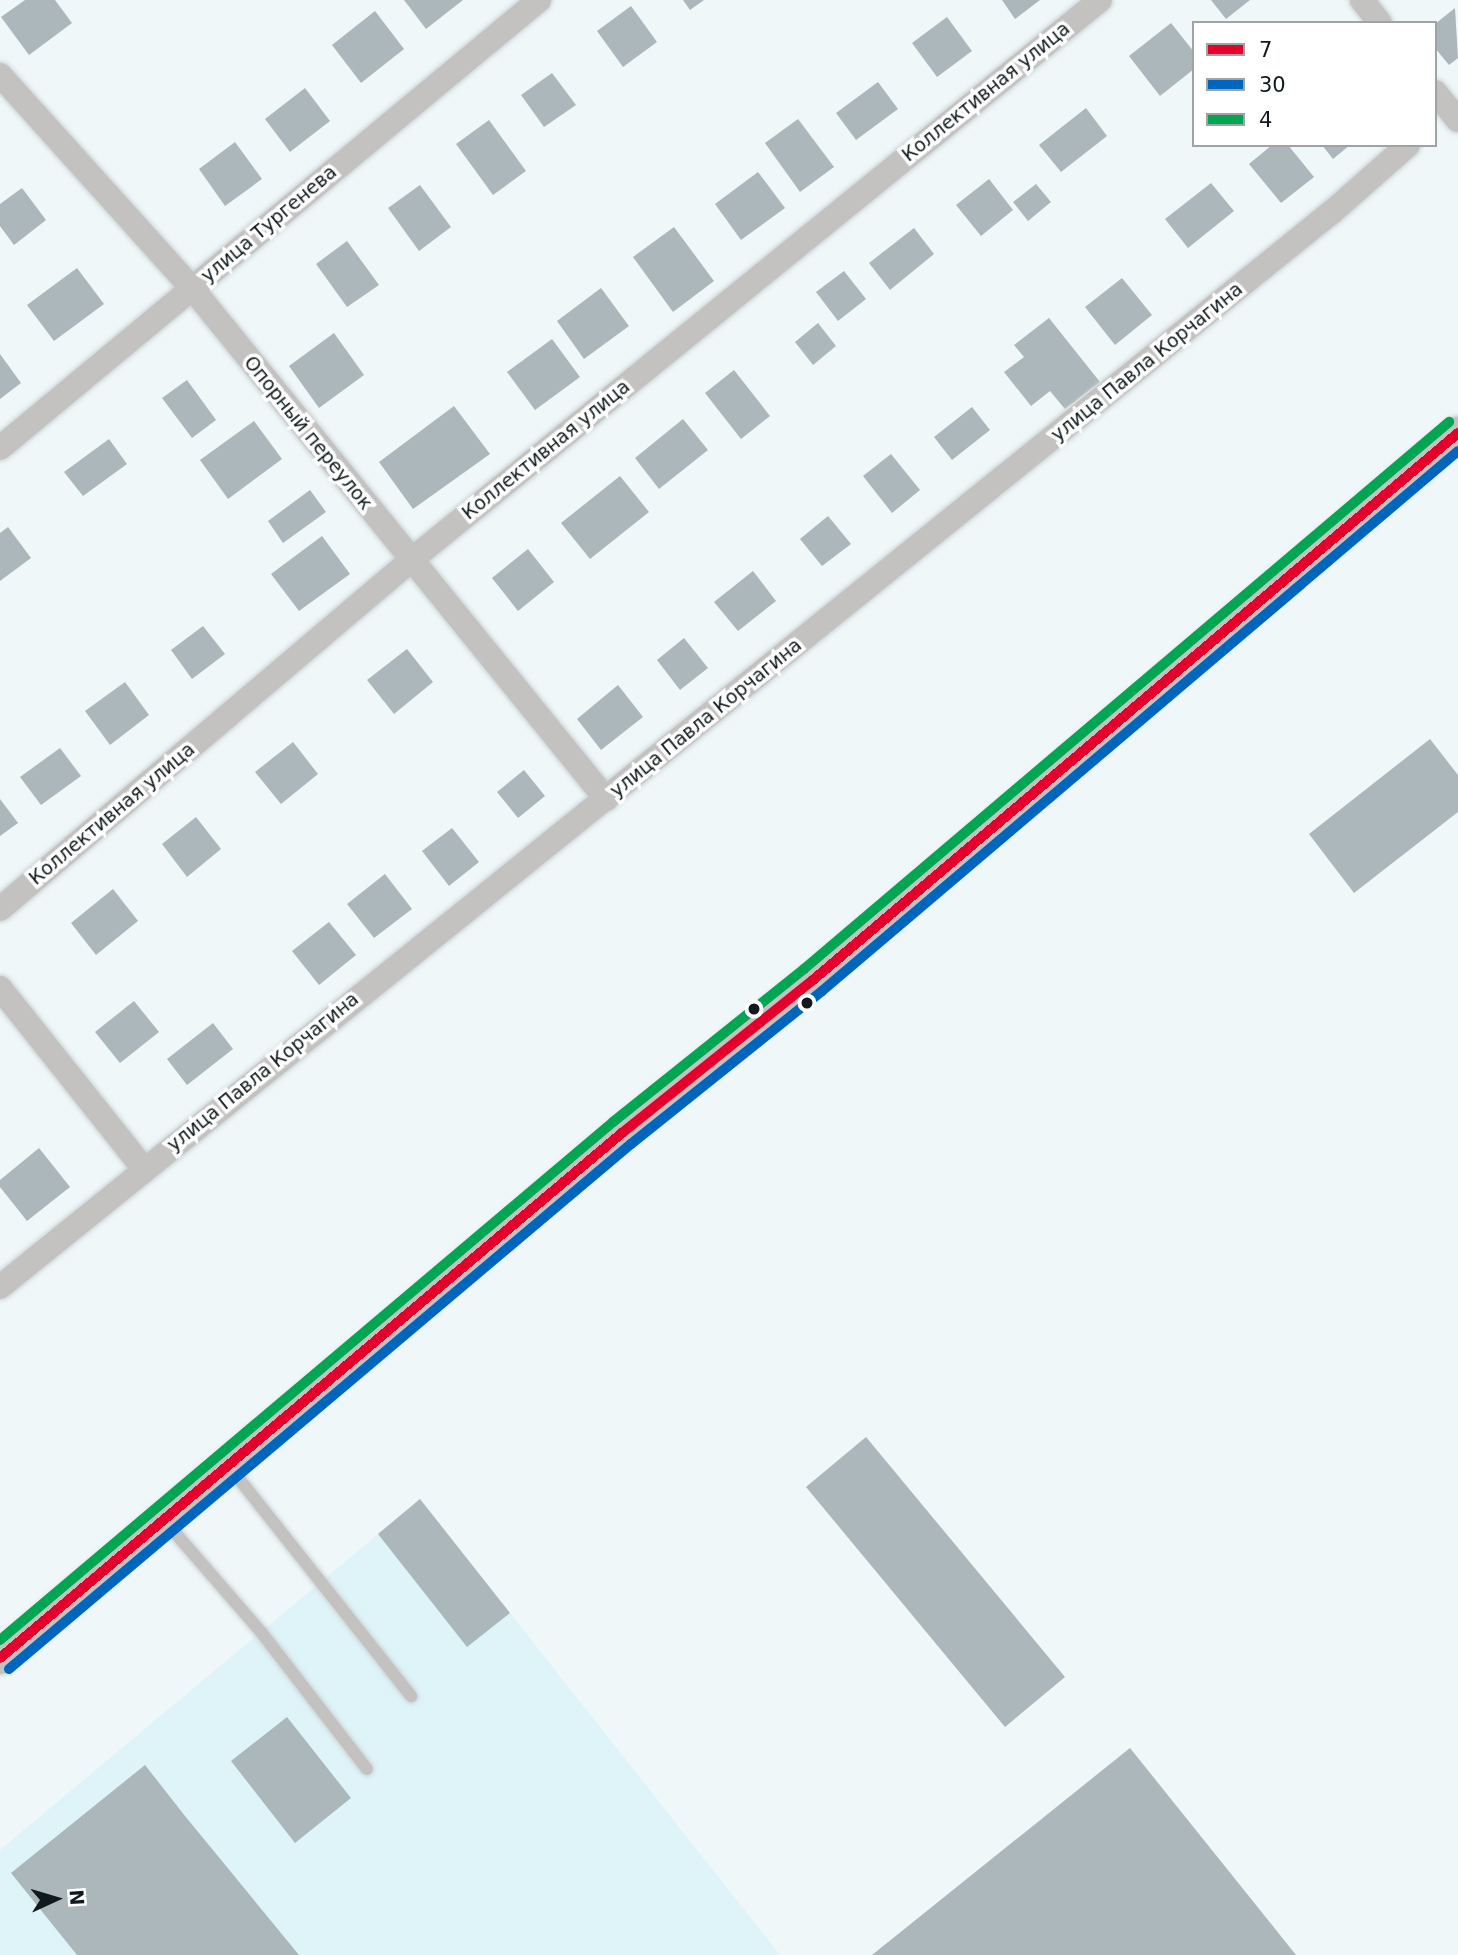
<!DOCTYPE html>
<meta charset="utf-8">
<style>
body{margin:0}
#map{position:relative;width:1458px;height:1955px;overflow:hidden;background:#eff7f9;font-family:"DejaVu Sans",sans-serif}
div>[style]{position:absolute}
.built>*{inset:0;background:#def4f9}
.building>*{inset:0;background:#abb7ba}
.roads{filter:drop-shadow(0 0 2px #ccd3d5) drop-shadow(0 0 2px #ccd3d5)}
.service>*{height:12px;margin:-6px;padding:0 6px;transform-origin:6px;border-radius:6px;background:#c4c2c1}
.minor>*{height:24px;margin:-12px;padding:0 12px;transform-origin:12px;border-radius:12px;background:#c4c2c1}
.tertiary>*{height:32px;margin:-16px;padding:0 16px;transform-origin:16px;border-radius:16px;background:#c4c2c1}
.bus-1>*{height:10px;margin:-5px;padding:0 5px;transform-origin:5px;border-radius:5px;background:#e4002b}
.bus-2>*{height:10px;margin:-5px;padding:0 5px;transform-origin:5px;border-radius:5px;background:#0065bd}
.bus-3>*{height:10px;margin:-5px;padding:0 5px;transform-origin:5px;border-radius:5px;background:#00a651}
.dots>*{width:19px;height:19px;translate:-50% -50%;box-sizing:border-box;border:4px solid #fff;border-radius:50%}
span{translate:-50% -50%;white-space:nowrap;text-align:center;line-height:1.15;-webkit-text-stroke:7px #fff;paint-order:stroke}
.street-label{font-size:19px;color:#10191b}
.legend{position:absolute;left:1192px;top:21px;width:245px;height:126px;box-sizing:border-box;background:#fff;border:2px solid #9fa3a4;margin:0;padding:9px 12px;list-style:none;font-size:21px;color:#10191b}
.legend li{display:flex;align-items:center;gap:14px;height:35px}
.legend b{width:35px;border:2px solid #9fa3a4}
.north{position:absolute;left:21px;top:1864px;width:70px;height:70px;-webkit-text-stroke:5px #fff;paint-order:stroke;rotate:86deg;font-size:19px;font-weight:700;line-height:28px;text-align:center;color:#10191b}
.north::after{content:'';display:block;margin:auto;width:24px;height:32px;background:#10191b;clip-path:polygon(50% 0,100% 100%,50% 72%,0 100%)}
</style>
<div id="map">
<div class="built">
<i style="clip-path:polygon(420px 1499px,780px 1955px,0 1955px,0 1850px)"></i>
</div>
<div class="building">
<i style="clip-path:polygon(25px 0,55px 0,72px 23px,29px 55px,1px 17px)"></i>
<i style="clip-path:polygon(404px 0,463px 0,426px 29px)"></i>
<i style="clip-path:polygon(683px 0,704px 0,690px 10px)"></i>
<i style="clip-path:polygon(1002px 0,1040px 0,1015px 19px)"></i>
<i style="clip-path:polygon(1211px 0,1250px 0,1226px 19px)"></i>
<i style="clip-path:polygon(631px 6px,657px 42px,623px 67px,597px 31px)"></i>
<i style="clip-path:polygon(1455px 8px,1458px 58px,1449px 65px,1435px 48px,1435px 24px)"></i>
<i style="clip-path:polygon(375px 11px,404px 49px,361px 83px,332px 45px)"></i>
<i style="clip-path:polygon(947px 17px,972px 51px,937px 77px,912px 43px)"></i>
<i style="clip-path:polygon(1171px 23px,1194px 52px,1194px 69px,1160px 96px,1129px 56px)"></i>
<i style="clip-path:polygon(552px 73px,576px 105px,544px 127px,521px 95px)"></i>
<i style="clip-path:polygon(878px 82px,898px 109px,856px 140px,836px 113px)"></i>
<i style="clip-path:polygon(305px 88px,330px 121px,290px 152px,265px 119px)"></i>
<i style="clip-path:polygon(1086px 108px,1107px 136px,1061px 172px,1039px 145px)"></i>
<i style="clip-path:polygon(798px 119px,834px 167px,800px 192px,765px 143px)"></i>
<i style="clip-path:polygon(489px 120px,526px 171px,493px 195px,456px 144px)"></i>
<i style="clip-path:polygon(235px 142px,262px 179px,225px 206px,199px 169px)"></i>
<i style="clip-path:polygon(1272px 145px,1288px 145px,1314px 177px,1281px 203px,1249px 164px)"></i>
<i style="clip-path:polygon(1322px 145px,1350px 145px,1333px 159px)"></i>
<i style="clip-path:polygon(758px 172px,785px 208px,741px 240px,715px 204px)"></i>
<i style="clip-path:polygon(989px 179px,1013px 210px,981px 236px,956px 205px)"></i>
<i style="clip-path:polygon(1211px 183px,1234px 211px,1188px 248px,1165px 219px)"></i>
<i style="clip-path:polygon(1036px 184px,1051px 202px,1028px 221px,1013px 202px)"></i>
<i style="clip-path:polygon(420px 185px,451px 227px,419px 251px,388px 208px)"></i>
<i style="clip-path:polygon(22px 188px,46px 220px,14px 245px,0 226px,0 204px)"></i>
<i style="clip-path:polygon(674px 227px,714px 281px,673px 312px,633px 257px)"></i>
<i style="clip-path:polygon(914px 228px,934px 254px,890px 290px,869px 263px)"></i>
<i style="clip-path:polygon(347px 241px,379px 285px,347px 307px,316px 264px)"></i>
<i style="clip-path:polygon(77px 268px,104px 304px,54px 341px,27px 305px)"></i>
<i style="clip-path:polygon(844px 271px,866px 299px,838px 321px,816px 292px)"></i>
<i style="clip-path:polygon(1122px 278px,1152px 315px,1115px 345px,1085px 307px)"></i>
<i style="clip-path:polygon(601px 288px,629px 326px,584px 359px,557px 321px)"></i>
<i style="clip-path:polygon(1049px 318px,1100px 382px,1065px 409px,1050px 391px,1031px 406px,1004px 372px,1024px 357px,1014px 345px)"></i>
<i style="clip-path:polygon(818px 323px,836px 346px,813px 365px,795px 342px)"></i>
<i style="clip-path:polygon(334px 333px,364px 375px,319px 408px,289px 366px)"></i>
<i style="clip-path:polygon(552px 339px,580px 377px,535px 410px,507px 372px)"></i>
<i style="clip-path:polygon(0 354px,21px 383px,0 399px)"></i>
<i style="clip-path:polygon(734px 370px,770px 416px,741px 439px,705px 393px)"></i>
<i style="clip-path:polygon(187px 380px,216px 420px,192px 438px,162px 398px)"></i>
<i style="clip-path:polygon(454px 406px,490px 454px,413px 509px,379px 462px)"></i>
<i style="clip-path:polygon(972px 407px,990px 430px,952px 460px,934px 437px)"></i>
<i style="clip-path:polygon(683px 419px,708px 450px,659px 489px,635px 458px)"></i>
<i style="clip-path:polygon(254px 421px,282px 459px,228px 499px,200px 460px)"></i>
<i style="clip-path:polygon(109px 439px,127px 464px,83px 496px,64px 472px)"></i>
<i style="clip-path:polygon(891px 454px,920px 490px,892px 513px,863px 476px)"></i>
<i style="clip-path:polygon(620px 476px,649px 512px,590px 559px,561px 523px)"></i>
<i style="clip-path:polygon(310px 490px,326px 512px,283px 543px,268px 521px)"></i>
<i style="clip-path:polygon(828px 516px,851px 544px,822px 566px,800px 539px)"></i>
<i style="clip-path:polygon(8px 527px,31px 558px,0 581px,0 533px)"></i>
<i style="clip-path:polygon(322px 536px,350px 574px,299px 611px,271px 574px)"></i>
<i style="clip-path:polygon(528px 549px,554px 582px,518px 611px,492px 578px)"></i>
<i style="clip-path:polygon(753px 571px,776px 601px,738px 631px,714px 602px)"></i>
<i style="clip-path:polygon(203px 626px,225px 654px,192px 679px,171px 650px)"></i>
<i style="clip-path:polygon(684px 638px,708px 668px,680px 690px,657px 660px)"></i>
<i style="clip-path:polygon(407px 649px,433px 682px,394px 714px,367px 680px)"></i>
<i style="clip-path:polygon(125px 682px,149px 715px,110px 745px,85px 711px)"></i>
<i style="clip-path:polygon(618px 685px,643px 717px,601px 750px,577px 719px)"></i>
<i style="clip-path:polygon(1430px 739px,1458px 775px,1458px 812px,1354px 893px,1309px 834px)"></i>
<i style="clip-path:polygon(293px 742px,318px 774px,281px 804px,255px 772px)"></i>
<i style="clip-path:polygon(60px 748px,81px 776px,41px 805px,20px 777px)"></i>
<i style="clip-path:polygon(524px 770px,545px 796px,518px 818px,497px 792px)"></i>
<i style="clip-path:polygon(0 799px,18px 823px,0 836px)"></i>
<i style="clip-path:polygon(196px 817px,221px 849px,187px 877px,162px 844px)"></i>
<i style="clip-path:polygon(452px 828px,479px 862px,449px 886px,422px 851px)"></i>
<i style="clip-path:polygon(385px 874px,412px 909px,374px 938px,347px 904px)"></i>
<i style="clip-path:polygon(113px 889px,138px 921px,96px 955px,71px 923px)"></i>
<i style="clip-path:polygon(329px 922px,356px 955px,319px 985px,292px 951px)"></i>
<i style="clip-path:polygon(134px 1001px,159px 1032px,120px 1063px,95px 1032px)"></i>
<i style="clip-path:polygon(213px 1023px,233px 1049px,187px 1085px,167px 1059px)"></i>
<i style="clip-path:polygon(39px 1148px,70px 1187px,27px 1221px,0 1187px,0 1180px)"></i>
<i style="clip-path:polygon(866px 1437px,1065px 1677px,1005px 1727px,806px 1487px)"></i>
<i style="clip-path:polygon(420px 1499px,510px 1613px,467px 1647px,378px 1534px)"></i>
<i style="clip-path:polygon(287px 1717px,351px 1798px,295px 1843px,231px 1761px)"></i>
<i style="clip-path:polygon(1130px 1748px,1296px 1955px,872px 1955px)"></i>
<i style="clip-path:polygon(145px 1765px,185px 1816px,299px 1955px,77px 1955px,11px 1873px)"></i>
</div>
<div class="roads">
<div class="service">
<i style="left:228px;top:1465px;width:295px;rotate:51.6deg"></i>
<i style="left:164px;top:1520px;width:148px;rotate:49.1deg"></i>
<i style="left:261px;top:1632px;width:173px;rotate:52.3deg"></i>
</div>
<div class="minor">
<i style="left:1362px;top:0;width:29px;rotate:52deg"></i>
<i style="left:0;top:75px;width:287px;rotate:48deg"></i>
<i style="left:192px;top:288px;width:658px;rotate:50.99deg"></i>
<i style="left:1435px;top:92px;width:36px;rotate:51deg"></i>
<i style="left:0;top:448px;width:701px;rotate:-39.73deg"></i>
<i style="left:0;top:909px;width:538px;rotate:-40.32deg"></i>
<i style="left:410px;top:561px;width:889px;rotate:-39.11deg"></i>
<i style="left:0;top:988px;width:230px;rotate:51.5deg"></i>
<i style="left:0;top:1287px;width:1712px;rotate:-38.91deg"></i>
<i style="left:1332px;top:212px;width:101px;rotate:-41.4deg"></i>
</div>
<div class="tertiary">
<i style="left:0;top:1658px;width:814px;rotate:-40.17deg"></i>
<i style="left:622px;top:1133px;width:245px;rotate:-38.7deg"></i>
<i style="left:813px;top:980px;width:846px;rotate:-40.3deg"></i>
</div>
</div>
<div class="bus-1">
<i style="left:0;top:1658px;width:814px;rotate:-40.17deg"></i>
<i style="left:622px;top:1133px;width:245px;rotate:-38.7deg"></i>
<i style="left:813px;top:980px;width:846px;rotate:-40.3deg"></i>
</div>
<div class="bus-2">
<i style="left:9px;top:1669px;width:814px;rotate:-40.17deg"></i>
<i style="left:631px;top:1144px;width:245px;rotate:-38.7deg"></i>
<i style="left:822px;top:991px;width:834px;rotate:-40.33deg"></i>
</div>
<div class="bus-3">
<i style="left:0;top:1640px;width:803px;rotate:-40.2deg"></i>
<i style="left:613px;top:1122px;width:245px;rotate:-38.7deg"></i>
<i style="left:804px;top:969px;width:846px;rotate:-40.3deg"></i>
</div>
<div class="dots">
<i style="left:807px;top:1003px;background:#10191b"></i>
<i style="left:754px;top:1009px;background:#10191b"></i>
</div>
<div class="street-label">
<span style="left:986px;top:92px;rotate:-39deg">Коллективная улица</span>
<span style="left:269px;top:224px;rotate:-40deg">улица Тургенева</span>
<span style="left:1147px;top:362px;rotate:-39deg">улица Павла Корчагина</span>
<span style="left:308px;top:433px;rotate:51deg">Опорный переулок</span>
<span style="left:546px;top:450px;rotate:-39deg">Коллективная улица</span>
<span style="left:706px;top:718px;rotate:-39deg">улица Павла Корчагина</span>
<span style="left:112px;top:814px;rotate:-40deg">Коллективная улица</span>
<span style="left:263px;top:1072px;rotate:-39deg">улица Павла Корчагина</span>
</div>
<ul class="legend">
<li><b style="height:9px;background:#e4002b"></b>7</li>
<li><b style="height:9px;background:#0065bd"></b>30</li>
<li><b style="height:9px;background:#00a651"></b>4</li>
</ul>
<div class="north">N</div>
</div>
